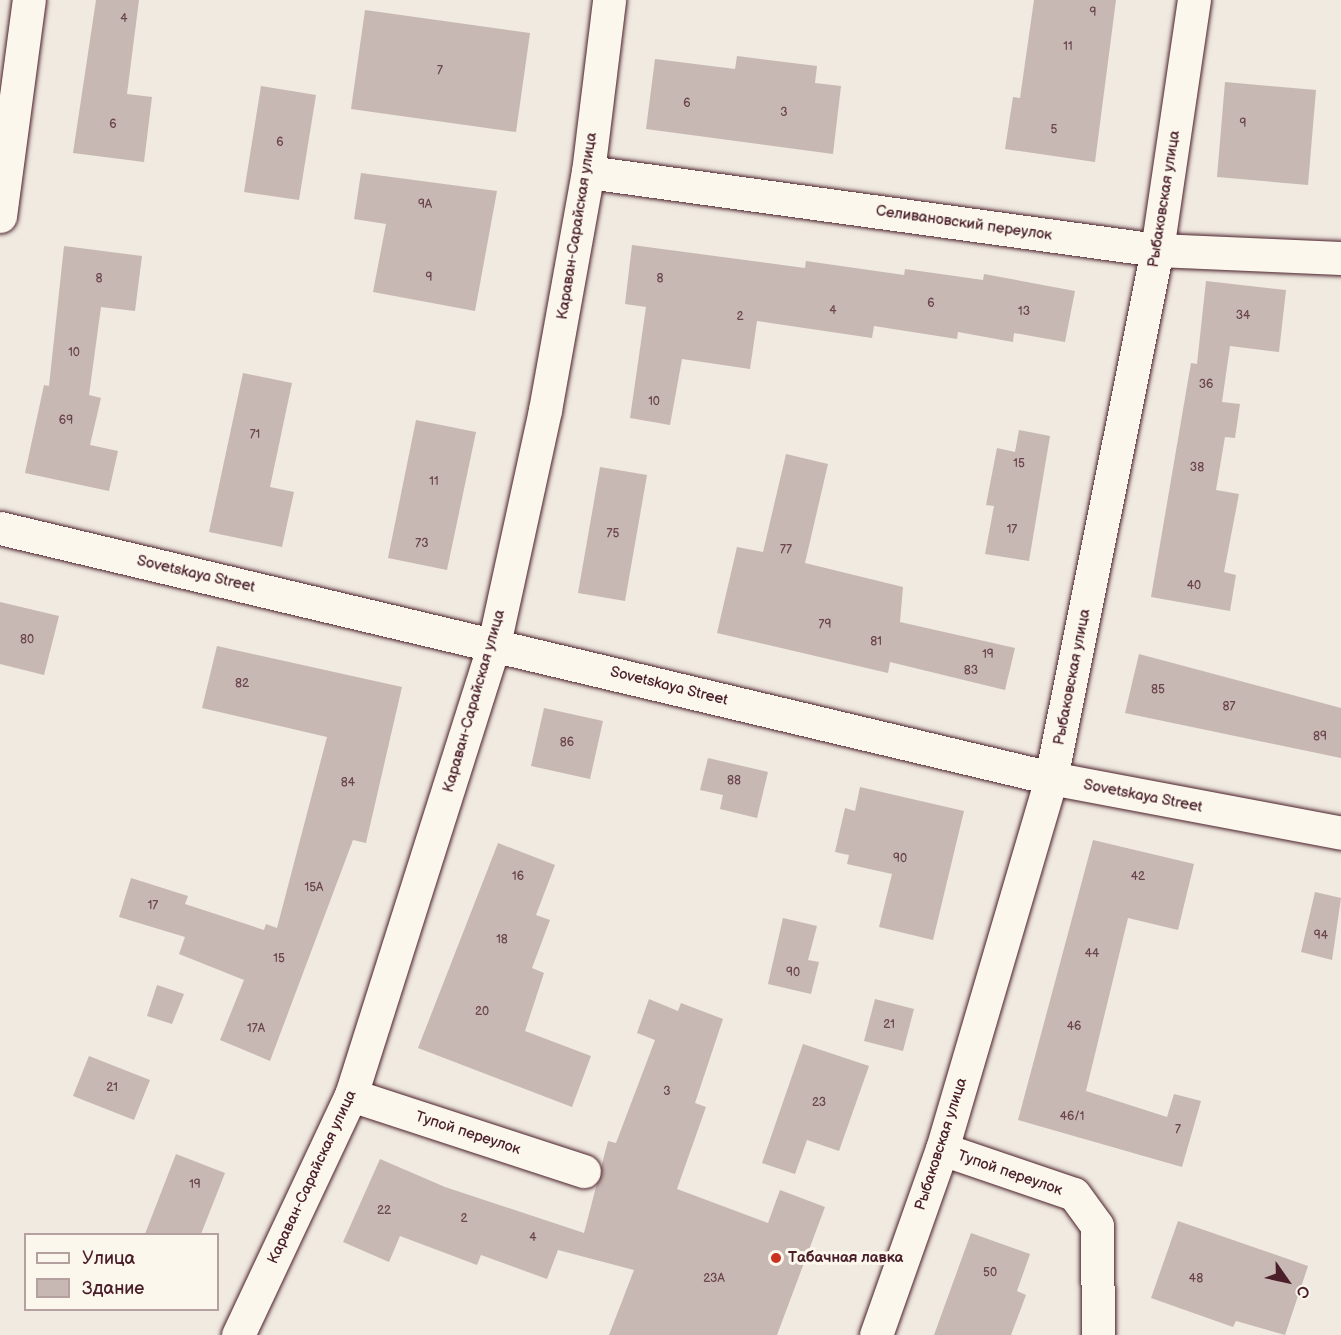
<!DOCTYPE html>
<meta charset="utf-8">
<style>
body{margin:0}
#map{position:relative;width:1341px;height:1335px;overflow:hidden;background:#f0eae0;font-family:"Balsamiq Sans",sans-serif}
div>[style]{position:absolute}
.building>*{inset:0;background:#c8b8b3}
.roads{filter:drop-shadow(0 0 2px #4a1f2b) drop-shadow(0 0 2px #4a1f2b)}
.street>*{height:33px;margin:-16.5px;padding:0 16.5px;transform-origin:16.5px;border-radius:16.5px;background:#fbf7ec}
.secondary>*{height:33px;margin:-16.5px;padding:0 16.5px;transform-origin:16.5px;border-radius:16.5px;background:#fbf7ec}
.dots>*{width:16px;height:16px;translate:-50% -50%;box-sizing:border-box;border:3px solid #fbf7ec;border-radius:50%}
span{translate:-50% -50%;white-space:nowrap;text-align:center;line-height:1.15;-webkit-text-stroke:6px #fbf7ec;paint-order:stroke}
.number-label{font-size:12px;color:#6a454d}
.number-label span{-webkit-text-stroke-width:0}
.street-label{font-size:15px;color:#4a1f2b}
.poi-label{font-size:15px;color:#4a1f2b;font-weight:700}
.left{translate:0 -50%;text-align:left}
.legend{position:absolute;left:24px;top:1233px;width:195px;height:78px;box-sizing:border-box;background:#fbf7ec;border:2px solid #b4a19f;margin:0;padding:8px 10px;list-style:none;font-size:18px;color:#4a1f2b}
.legend li{display:flex;align-items:center;gap:12px;height:30px}
.legend b{width:30px;border:2px solid #b4a19f}
.north{position:absolute;left:1257px;top:1251px;width:60px;height:60px;-webkit-text-stroke:4px #fbf7ec;paint-order:stroke;rotate:124deg;font-size:16px;font-weight:700;line-height:24px;text-align:center;color:#4a1f2b}
.north::after{content:'';display:block;margin:auto;width:21px;height:27px;background:#4a1f2b;clip-path:polygon(50% 0,100% 100%,50% 72%,0 100%)}
</style>
<div id="map">
<div class="building">
<i style="clip-path:polygon(96px 0,139px 0,127px 94px,152px 97px,144px 162px,73px 153px)"></i>
<i style="clip-path:polygon(1034px 0,1116px 0,1095px 162px,1005px 149px,1013px 97px,1020px 98px)"></i>
<i style="clip-path:polygon(365px 10px,530px 33px,516px 132px,351px 109px)"></i>
<i style="clip-path:polygon(737px 56px,817px 66px,815px 83px,841px 86px,833px 154px,646px 129px,655px 59px,735px 69px)"></i>
<i style="clip-path:polygon(1225px 82px,1316px 90px,1308px 185px,1217px 177px)"></i>
<i style="clip-path:polygon(261px 86px,316px 95px,299px 200px,244px 192px)"></i>
<i style="clip-path:polygon(361px 173px,497px 191px,475px 311px,373px 292px,386px 224px,354px 219px)"></i>
<i style="clip-path:polygon(632px 245px,805px 268px,806px 261px,904px 275px,905px 269px,983px 280px,984px 274px,1075px 291px,1065px 342px,1014px 333px,1013px 342px,958px 332px,957px 339px,874px 326px,872px 338px,757px 321px,750px 369px,682px 359px,670px 425px,630px 418px,646px 307px,625px 304px)"></i>
<i style="clip-path:polygon(64px 246px,142px 256px,135px 311px,101px 307px,89px 395px,101px 398px,90px 445px,118px 451px,109px 491px,25px 473px,44px 385px,49px 386px)"></i>
<i style="clip-path:polygon(1206px 281px,1286px 290px,1279px 352px,1230px 346px,1222px 402px,1240px 404px,1235px 438px,1225px 437px,1216px 490px,1239px 494px,1224px 572px,1236px 575px,1230px 611px,1151px 597px,1191px 363px,1197px 364px)"></i>
<i style="clip-path:polygon(243px 373px,292px 383px,270px 487px,294px 492px,282px 547px,209px 532px)"></i>
<i style="clip-path:polygon(416px 420px,476px 432px,447px 570px,388px 558px)"></i>
<i style="clip-path:polygon(1019px 430px,1050px 436px,1029px 561px,985px 554px,994px 506px,986px 505px,997px 448px,1015px 452px)"></i>
<i style="clip-path:polygon(786px 454px,828px 464px,805px 563px,903px 587px,900px 622px,1015px 648px,1005px 690px,890px 662px,888px 673px,717px 633px,737px 547px,763px 552px)"></i>
<i style="clip-path:polygon(600px 467px,647px 475px,625px 601px,578px 593px)"></i>
<i style="clip-path:polygon(0 602px,59px 616px,44px 675px,0 664px)"></i>
<i style="clip-path:polygon(217px 646px,402px 687px,366px 843px,353px 840px,270px 1061px,220px 1040px,244px 980px,179px 954px,185px 937px,119px 917px,131px 878px,188px 896px,185px 904px,264px 930px,266px 924px,277px 928px,327px 737px,202px 708px)"></i>
<i style="clip-path:polygon(1139px 654px,1341px 708px,1341px 758px,1125px 713px)"></i>
<i style="clip-path:polygon(544px 708px,603px 721px,590px 779px,531px 766px)"></i>
<i style="clip-path:polygon(708px 758px,768px 772px,757px 818px,720px 809px,723px 795px,700px 790px)"></i>
<i style="clip-path:polygon(860px 787px,964px 811px,933px 940px,879px 927px,892px 874px,847px 864px,849px 855px,835px 852px,845px 808px,855px 811px)"></i>
<i style="clip-path:polygon(1093px 840px,1194px 864px,1178px 930px,1128px 918px,1086px 1091px,1167px 1117px,1174px 1094px,1201px 1101px,1182px 1167px,1018px 1120px)"></i>
<i style="clip-path:polygon(498px 843px,555px 865px,536px 915px,550px 920px,532px 968px,544px 973px,525px 1031px,591px 1056px,572px 1107px,418px 1048px)"></i>
<i style="clip-path:polygon(1315px 892px,1341px 898px,1332px 960px,1301px 952px)"></i>
<i style="clip-path:polygon(783px 918px,817px 926px,808px 960px,819px 962px,811px 994px,768px 984px)"></i>
<i style="clip-path:polygon(157px 985px,184px 994px,172px 1024px,147px 1016px)"></i>
<i style="clip-path:polygon(649px 999px,678px 1011px,681px 1003px,723px 1019px,695px 1103px,706px 1107px,677px 1189px,768px 1223px,780px 1190px,825px 1207px,777px 1335px,609px 1335px,634px 1270px,558px 1250px,547px 1279px,481px 1255px,477px 1265px,400px 1236px,389px 1262px,343px 1242px,380px 1159px,445px 1187px,584px 1233px,608px 1141px,616px 1143px,655px 1040px,637px 1033px)"></i>
<i style="clip-path:polygon(875px 999px,914px 1009px,903px 1051px,864px 1041px)"></i>
<i style="clip-path:polygon(803px 1044px,869px 1066px,839px 1151px,807px 1140px,795px 1174px,762px 1163px)"></i>
<i style="clip-path:polygon(89px 1056px,150px 1080px,134px 1120px,73px 1096px)"></i>
<i style="clip-path:polygon(176px 1154px,225px 1173px,201px 1234px,145px 1234px)"></i>
<i style="clip-path:polygon(1178px 1221px,1308px 1266px,1285px 1335px,1236px 1321px,1233px 1327px,1151px 1298px)"></i>
<i style="clip-path:polygon(971px 1233px,1030px 1254px,1017px 1291px,1026px 1295px,1011px 1335px,934px 1335px)"></i>
</div>
<div class="roads">
<div class="street">
<i style="left:588px;top:172px;width:574px;rotate:7.81deg"></i>
<i style="left:1157px;top:250px;width:184px;rotate:2.5deg"></i>
<i style="left:0;top:216px;width:218px;rotate:-82.4deg"></i>
<i style="left:351px;top:1095px;width:245px;rotate:18.1deg"></i>
<i style="left:942px;top:1149px;width:139px;rotate:18.8deg"></i>
<i style="left:1074px;top:1194px;width:39px;rotate:54deg"></i>
<i style="left:1097px;top:1226px;width:109px;rotate:89.5deg"></i>
<i style="left:238px;top:1335px;width:265px;rotate:-64.8deg"></i>
<i style="left:351px;top:1095px;width:473px;rotate:-72.4deg"></i>
<i style="left:494px;top:644px;width:239px;rotate:-77.7deg"></i>
<i style="left:545px;top:410px;width:242px;rotate:-79.8deg"></i>
<i style="left:588px;top:172px;width:173px;rotate:-83deg"></i>
</div>
<div class="secondary">
<i style="left:0;top:528px;width:1080px;rotate:13.38deg"></i>
<i style="left:1051px;top:778px;width:295px;rotate:10.7deg"></i>
<i style="left:876px;top:1335px;width:197px;rotate:-70.5deg"></i>
<i style="left:942px;top:1149px;width:387px;rotate:-73.6deg"></i>
<i style="left:1051px;top:778px;width:539px;rotate:-78.65deg"></i>
<i style="left:1157px;top:250px;width:253px;rotate:-81.6deg"></i>
</div>
</div>
<div class="dots">
<i style="left:776px;top:1258px;background:#c8321e"></i>
</div>
<div class="number-label">
<span style="left:1093px;top:13px">9</span>
<span style="left:124px;top:19px">4</span>
<span style="left:1068px;top:47px">11</span>
<span style="left:440px;top:71px">7</span>
<span style="left:687px;top:104px">6</span>
<span style="left:784px;top:113px">3</span>
<span style="left:1243px;top:124px">9</span>
<span style="left:113px;top:125px">6</span>
<span style="left:1054px;top:130px">5</span>
<span style="left:280px;top:143px">6</span>
<span style="left:425px;top:205px">9А</span>
<span style="left:429px;top:278px">9</span>
<span style="left:99px;top:279px">8</span>
<span style="left:660px;top:279px">8</span>
<span style="left:931px;top:304px">6</span>
<span style="left:833px;top:311px">4</span>
<span style="left:1024px;top:312px">13</span>
<span style="left:1243px;top:316px">34</span>
<span style="left:740px;top:317px">2</span>
<span style="left:74px;top:353px">10</span>
<span style="left:1206px;top:385px">36</span>
<span style="left:654px;top:402px">10</span>
<span style="left:66px;top:421px">69</span>
<span style="left:255px;top:435px">71</span>
<span style="left:1019px;top:464px">15</span>
<span style="left:1197px;top:468px">38</span>
<span style="left:434px;top:482px">11</span>
<span style="left:1012px;top:530px">17</span>
<span style="left:613px;top:534px">75</span>
<span style="left:422px;top:544px">73</span>
<span style="left:786px;top:550px">77</span>
<span style="left:1194px;top:586px">40</span>
<span style="left:825px;top:625px">79</span>
<span style="left:27px;top:640px">80</span>
<span style="left:876px;top:642px">81</span>
<span style="left:988px;top:655px">19</span>
<span style="left:971px;top:671px">83</span>
<span style="left:242px;top:684px">82</span>
<span style="left:1158px;top:690px">85</span>
<span style="left:1229px;top:707px">87</span>
<span style="left:1320px;top:737px">89</span>
<span style="left:567px;top:743px">86</span>
<span style="left:734px;top:781px">88</span>
<span style="left:348px;top:783px">84</span>
<span style="left:900px;top:859px">90</span>
<span style="left:518px;top:877px">16</span>
<span style="left:1138px;top:877px">42</span>
<span style="left:314px;top:888px">15А</span>
<span style="left:153px;top:906px">17</span>
<span style="left:1321px;top:936px">94</span>
<span style="left:502px;top:940px">18</span>
<span style="left:1092px;top:954px">44</span>
<span style="left:279px;top:959px">15</span>
<span style="left:793px;top:973px">90</span>
<span style="left:482px;top:1012px">20</span>
<span style="left:889px;top:1025px">21</span>
<span style="left:1074px;top:1027px">46</span>
<span style="left:256px;top:1029px">17А</span>
<span style="left:112px;top:1088px">21</span>
<span style="left:667px;top:1092px">3</span>
<span style="left:819px;top:1103px">23</span>
<span style="left:1072px;top:1117px">46/1</span>
<span style="left:1178px;top:1130px">7</span>
<span style="left:195px;top:1185px">19</span>
<span style="left:384px;top:1211px">22</span>
<span style="left:464px;top:1219px">2</span>
<span style="left:533px;top:1238px">4</span>
<span style="left:990px;top:1273px">50</span>
<span style="left:714px;top:1279px">23А</span>
<span style="left:1196px;top:1279px">48</span>
</div>
<div class="street-label">
<span style="left:1164px;top:199px;rotate:-81deg">Рыбаковская улица</span>
<span style="left:964px;top:223px;rotate:8deg">Селивановский переулок</span>
<span style="left:577px;top:226px;rotate:-81deg">Караван-Сарайская улица</span>
<span style="left:196px;top:574px;rotate:13deg">Sovetskaya Street</span>
<span style="left:1072px;top:677px;rotate:-79deg">Рыбаковская улица</span>
<span style="left:669px;top:686px;rotate:14deg">Sovetskaya Street</span>
<span style="left:474px;top:701px;rotate:-74deg">Караван-Сарайская улица</span>
<span style="left:1143px;top:796px;rotate:11deg">Sovetskaya Street</span>
<span style="left:468px;top:1133px;rotate:18deg">Тупой переулок</span>
<span style="left:941px;top:1144px;rotate:-72deg">Рыбаковская улица</span>
<span style="left:1010px;top:1173px;rotate:19deg">Тупой переулок</span>
<span style="left:312px;top:1177px;rotate:-65deg">Караван-Сарайская улица</span>
</div>
<div class="poi-label">
<span class="left" style="left:788px;top:1258px">Табачная лавка</span>
</div>
<ul class="legend">
<li><b style="height:8px;background:#fbf7ec"></b>Улица</li>
<li><b style="height:16px;background:#c8b8b3"></b>Здание</li>
</ul>
<div class="north">С</div>
</div>
